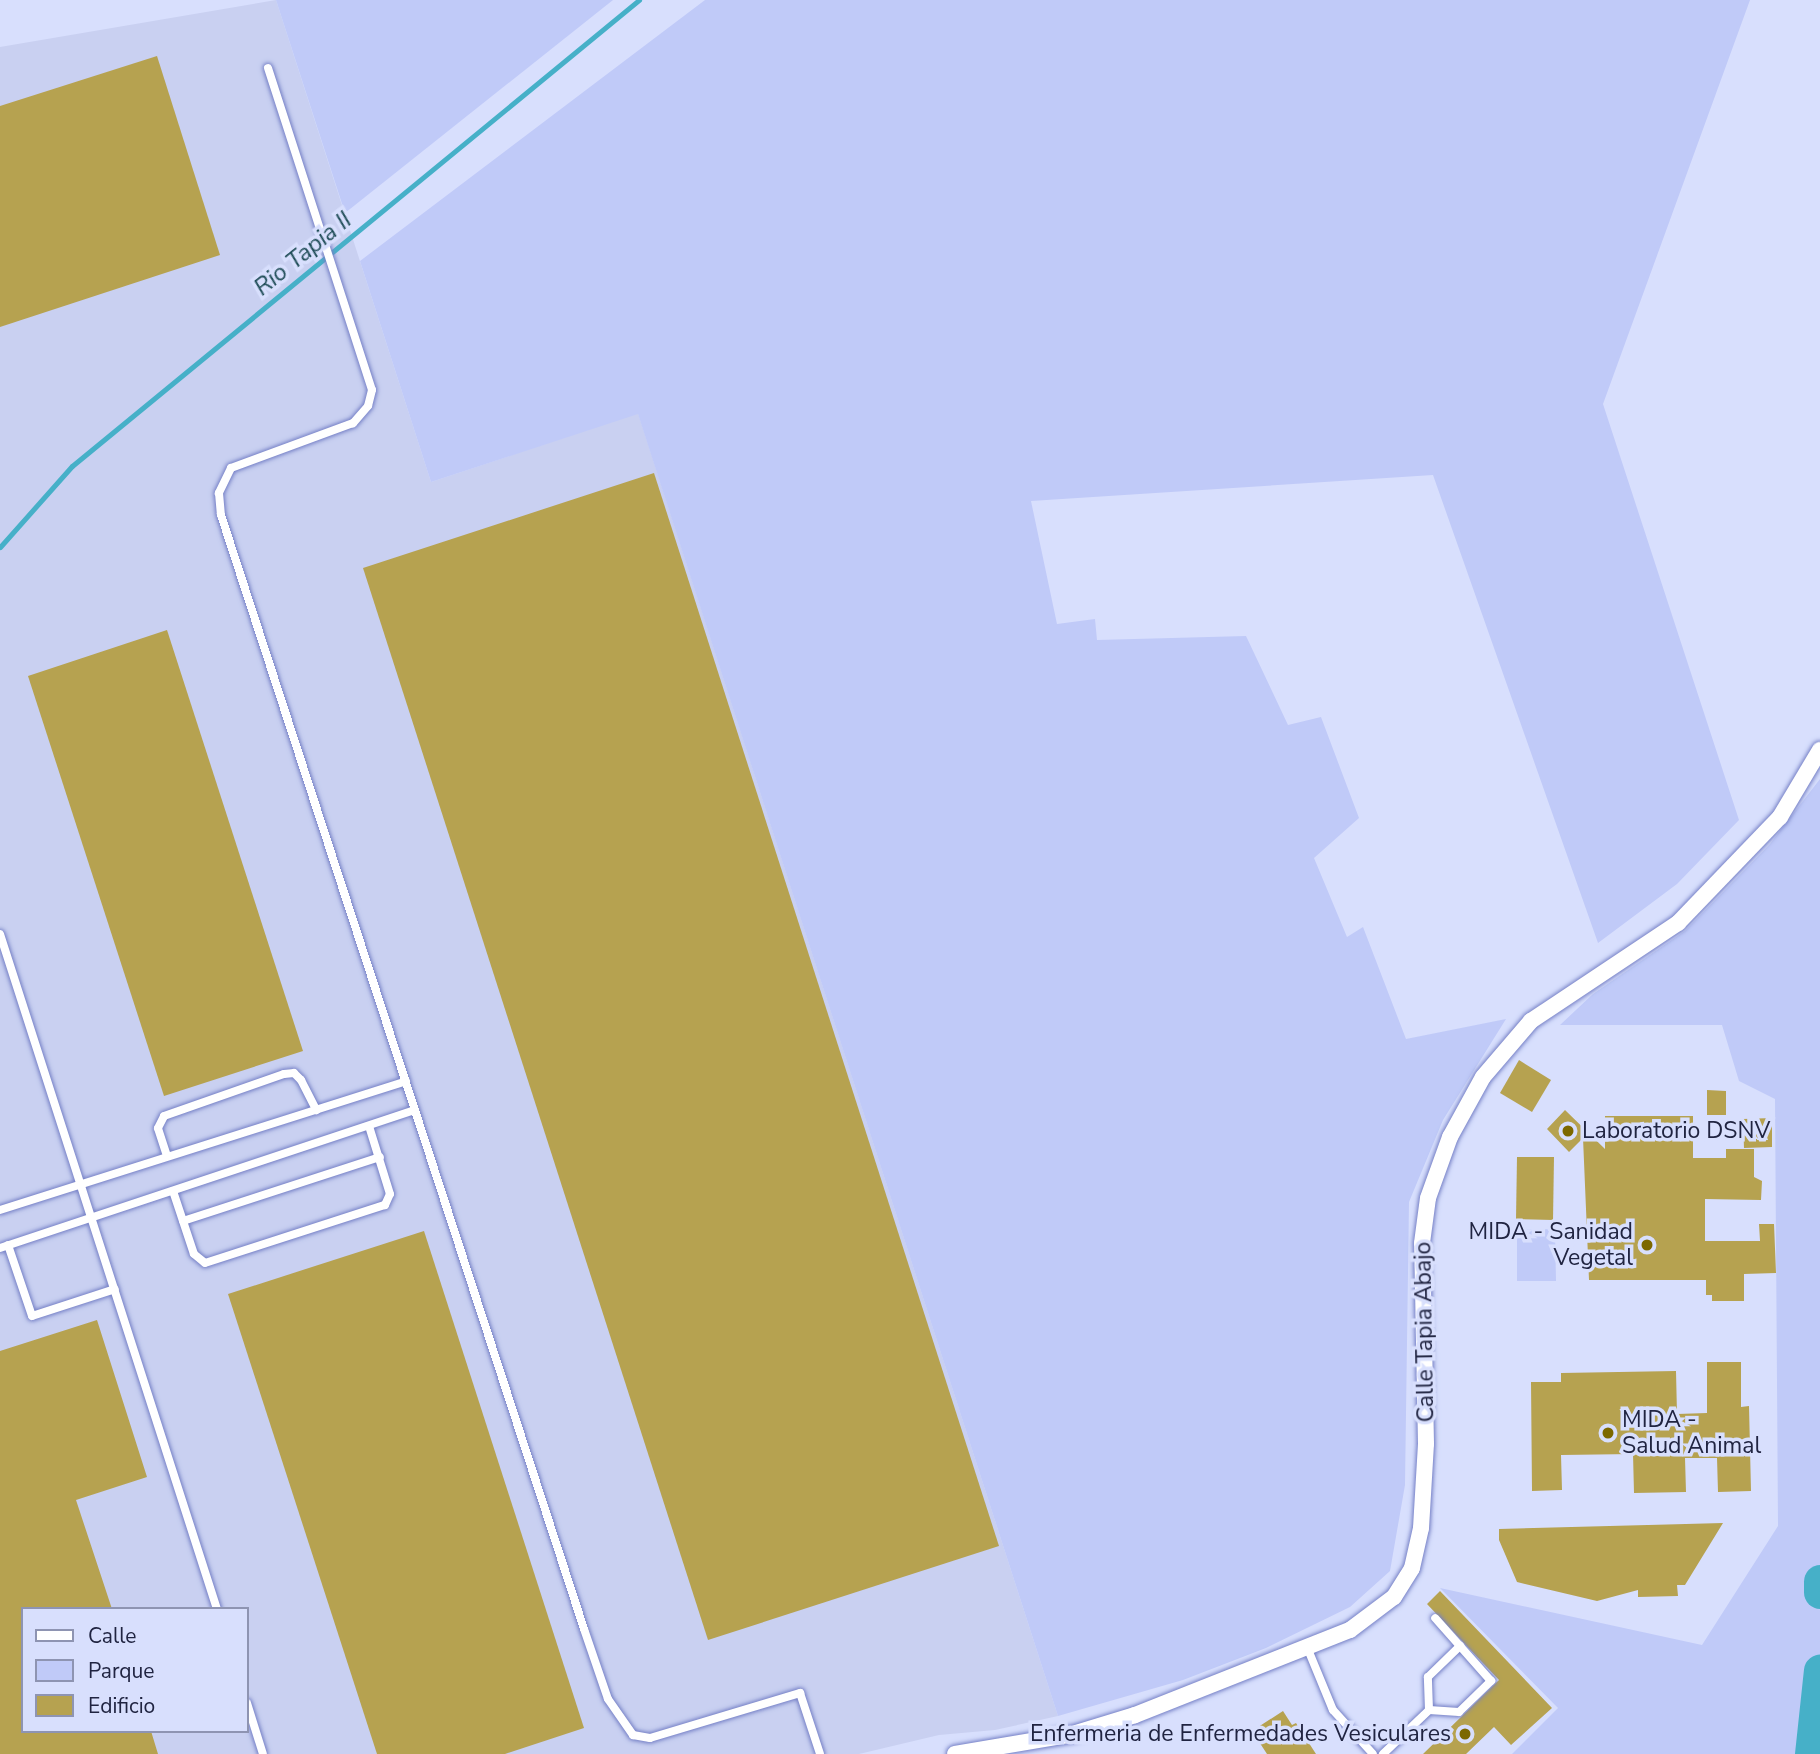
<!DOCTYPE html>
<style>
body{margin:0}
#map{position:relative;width:1820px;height:1754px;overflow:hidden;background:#d8dffd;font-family:"Nunito Sans",sans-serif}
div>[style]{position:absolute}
.built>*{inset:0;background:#c9d0f1}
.green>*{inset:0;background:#c0caf8}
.stream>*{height:5px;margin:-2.5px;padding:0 2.5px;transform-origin:2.5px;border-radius:2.5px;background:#46b0c8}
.river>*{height:33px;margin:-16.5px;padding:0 16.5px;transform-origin:16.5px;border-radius:16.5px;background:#46b0c8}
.building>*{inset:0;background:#b6a250}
.roads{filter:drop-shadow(0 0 2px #7580c6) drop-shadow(0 0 2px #7580c6)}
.lane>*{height:8px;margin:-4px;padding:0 4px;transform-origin:4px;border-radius:4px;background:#fff}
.street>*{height:16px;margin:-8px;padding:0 8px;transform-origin:8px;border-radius:8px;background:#fff}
.dots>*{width:19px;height:19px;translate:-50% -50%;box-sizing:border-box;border:4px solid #d8dffd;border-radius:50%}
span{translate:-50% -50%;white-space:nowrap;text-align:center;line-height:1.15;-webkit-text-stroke:7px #d8dffd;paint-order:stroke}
.poi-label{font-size:23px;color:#202441}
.left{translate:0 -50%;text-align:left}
.right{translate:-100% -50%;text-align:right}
.street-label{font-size:23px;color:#202441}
.water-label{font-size:24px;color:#1f4c57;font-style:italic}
.legend{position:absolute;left:21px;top:1607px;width:228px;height:126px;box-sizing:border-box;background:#d8dffd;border:2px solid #8e94b2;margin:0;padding:9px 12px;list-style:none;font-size:21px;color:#202441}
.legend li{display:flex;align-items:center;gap:14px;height:35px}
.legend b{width:35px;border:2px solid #8e94b2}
</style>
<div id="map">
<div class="built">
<i style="clip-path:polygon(evenodd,276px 0,431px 482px,638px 413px,1058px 1716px,995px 1730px,939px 1735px,859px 1754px,0 1754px,0 47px,276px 0,23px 1609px,247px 1609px,247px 1731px,23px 1731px,23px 1609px)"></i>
</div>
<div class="green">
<i style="clip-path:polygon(276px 0,613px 0,345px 213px)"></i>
<i style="clip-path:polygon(705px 0,1750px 0,1603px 404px,1739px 820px,1677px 884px,1598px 943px,1433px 475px,1031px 501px,1057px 624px,1095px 619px,1097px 640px,1246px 636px,1288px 725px,1321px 717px,1359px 818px,1314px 858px,1347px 937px,1363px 927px,1406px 1039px,1506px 1019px,1443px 1120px,1409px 1202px,1405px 1485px,1390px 1571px,1350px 1607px,1266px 1648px,1183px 1680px,1058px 1716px,638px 414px,431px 482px,360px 261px)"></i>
<i style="clip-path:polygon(1820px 779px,1820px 1754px,1512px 1754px,1558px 1708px,1440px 1588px,1702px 1645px,1778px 1526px,1775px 1099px,1739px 1081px,1722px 1025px,1560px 1025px,1593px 994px,1685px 931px,1770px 844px)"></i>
<i style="clip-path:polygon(1555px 1229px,1556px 1281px,1517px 1281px,1517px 1230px)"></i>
</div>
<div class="stream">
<i style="left:0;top:547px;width:108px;rotate:-48.4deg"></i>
<i style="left:72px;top:466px;width:734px;rotate:-39.42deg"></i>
</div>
<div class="river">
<i style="left:1820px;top:1581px;width:11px;rotate:90deg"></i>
<i style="left:1811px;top:1754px;width:84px;rotate:-83.9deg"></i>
</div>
<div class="building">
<i style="clip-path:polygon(157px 56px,220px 255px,0 327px,0 106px)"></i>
<i style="clip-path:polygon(654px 473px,999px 1546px,708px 1640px,363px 568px)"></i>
<i style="clip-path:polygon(167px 630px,303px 1051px,164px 1096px,28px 676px)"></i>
<i style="clip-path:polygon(1519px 1060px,1551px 1080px,1532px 1112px,1500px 1093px)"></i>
<i style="clip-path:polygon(1707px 1090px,1726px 1091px,1726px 1115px,1707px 1115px)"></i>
<i style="clip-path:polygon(1565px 1110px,1605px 1149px,1605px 1116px,1693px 1116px,1693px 1158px,1726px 1158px,1726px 1149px,1754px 1149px,1754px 1177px,1762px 1181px,1761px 1200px,1705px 1199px,1705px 1241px,1760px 1241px,1759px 1224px,1774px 1224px,1776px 1273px,1744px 1274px,1744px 1301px,1712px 1301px,1712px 1295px,1706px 1295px,1706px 1280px,1589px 1280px,1583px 1138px,1569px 1152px,1547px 1129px)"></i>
<i style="clip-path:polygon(1772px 1118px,1772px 1147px,1744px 1148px,1743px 1119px)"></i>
<i style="clip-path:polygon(1517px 1157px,1554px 1157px,1553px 1220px,1516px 1219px)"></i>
<i style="clip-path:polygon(424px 1231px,584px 1728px,505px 1754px,377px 1754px,228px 1294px)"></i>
<i style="clip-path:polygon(97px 1320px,147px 1477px,76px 1500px,112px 1609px,23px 1609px,23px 1731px,151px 1731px,158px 1754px,0 1754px,0 1351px)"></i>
<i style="clip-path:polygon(1707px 1362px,1741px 1362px,1741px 1407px,1749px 1406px,1751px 1491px,1718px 1492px,1717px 1458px,1685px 1458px,1686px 1492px,1634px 1493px,1633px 1454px,1561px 1455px,1562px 1490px,1532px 1491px,1531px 1382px,1561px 1382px,1561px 1373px,1676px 1371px,1677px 1414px,1707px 1413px)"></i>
<i style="clip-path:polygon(1723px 1523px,1685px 1585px,1677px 1585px,1678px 1596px,1638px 1597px,1638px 1590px,1597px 1601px,1517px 1582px,1499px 1540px,1499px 1529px)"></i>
<i style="clip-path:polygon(1440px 1591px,1552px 1708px,1511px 1745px,1494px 1727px,1466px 1754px,1423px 1754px,1499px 1680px,1427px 1604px)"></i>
<i style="clip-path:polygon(1283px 1711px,1292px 1725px,1296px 1723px,1316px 1754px,1267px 1754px,1252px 1731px)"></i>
</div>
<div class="roads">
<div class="lane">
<i style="left:268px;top:68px;width:338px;rotate:72.1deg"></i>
<i style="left:372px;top:390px;width:16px;rotate:104deg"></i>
<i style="left:368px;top:406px;width:23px;rotate:131deg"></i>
<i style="left:353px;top:423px;width:130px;rotate:159.8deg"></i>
<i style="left:231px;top:468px;width:28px;rotate:116deg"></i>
<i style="left:219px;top:493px;width:22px;rotate:85deg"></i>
<i style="left:221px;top:515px;width:1172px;rotate:71.95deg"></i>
<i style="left:584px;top:1629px;width:74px;rotate:71.1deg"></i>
<i style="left:608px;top:1699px;width:44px;rotate:55.2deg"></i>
<i style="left:633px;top:1735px;width:17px;rotate:10deg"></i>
<i style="left:650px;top:1738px;width:157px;rotate:-16.7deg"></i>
<i style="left:800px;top:1693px;width:64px;rotate:71.8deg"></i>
<i style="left:0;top:934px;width:709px;rotate:72.18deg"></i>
<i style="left:167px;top:1156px;width:29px;rotate:-108deg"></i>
<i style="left:158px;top:1128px;width:13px;rotate:-63deg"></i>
<i style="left:164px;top:1116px;width:127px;rotate:-19.3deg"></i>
<i style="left:284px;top:1074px;width:10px;rotate:-6deg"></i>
<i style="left:294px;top:1073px;width:10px;rotate:45deg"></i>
<i style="left:301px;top:1080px;width:34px;rotate:63deg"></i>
<i style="left:173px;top:1191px;width:66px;rotate:71.6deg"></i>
<i style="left:194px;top:1254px;width:14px;rotate:39deg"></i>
<i style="left:205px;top:1263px;width:189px;rotate:-17.9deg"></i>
<i style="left:385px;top:1205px;width:12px;rotate:-66deg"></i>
<i style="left:390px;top:1194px;width:71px;rotate:-107.2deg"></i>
<i style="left:0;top:1210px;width:426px;rotate:-17.6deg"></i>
<i style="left:183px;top:1221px;width:207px;rotate:-18deg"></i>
<i style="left:8px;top:1245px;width:75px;rotate:71.3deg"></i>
<i style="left:32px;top:1316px;width:87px;rotate:-18deg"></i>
<i style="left:0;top:1248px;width:437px;rotate:-18.4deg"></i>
<i style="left:1307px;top:1647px;width:68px;rotate:67.6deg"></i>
<i style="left:1333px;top:1710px;width:59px;rotate:47.7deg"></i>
<i style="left:247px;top:1703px;width:53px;rotate:72.6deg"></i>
<i style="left:1429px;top:1710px;width:30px;rotate:4deg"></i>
<i style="left:1459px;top:1712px;width:45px;rotate:-44.1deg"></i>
<i style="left:1491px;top:1681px;width:84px;rotate:-131.6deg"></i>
<i style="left:1429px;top:1710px;width:33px;rotate:-92deg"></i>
<i style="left:1428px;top:1677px;width:45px;rotate:-44.1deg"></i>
<i style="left:1383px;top:1754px;width:64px;rotate:-43.7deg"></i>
</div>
<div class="street">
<i style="left:955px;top:1754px;width:120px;rotate:-9.6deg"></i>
<i style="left:1073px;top:1734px;width:65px;rotate:-17deg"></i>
<i style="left:1135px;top:1715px;width:231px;rotate:-21.6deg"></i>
<i style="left:1350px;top:1630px;width:55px;rotate:-36.9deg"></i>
<i style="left:1394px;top:1597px;width:34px;rotate:-58deg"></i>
<i style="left:1412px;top:1568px;width:41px;rotate:-77.3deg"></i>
<i style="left:1421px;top:1528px;width:84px;rotate:-86.6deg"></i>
<i style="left:1426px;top:1444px;width:201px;rotate:-91.1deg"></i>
<i style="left:1422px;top:1243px;width:45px;rotate:-82.4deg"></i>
<i style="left:1428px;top:1198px;width:65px;rotate:-70.2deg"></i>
<i style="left:1450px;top:1137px;width:68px;rotate:-61.2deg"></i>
<i style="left:1483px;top:1077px;width:74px;rotate:-49.4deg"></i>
<i style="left:1531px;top:1021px;width:177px;rotate:-33.7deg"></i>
<i style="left:1678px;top:923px;width:147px;rotate:-46.1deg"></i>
<i style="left:1780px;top:817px;width:78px;rotate:-59.2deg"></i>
</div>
</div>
<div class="dots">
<i style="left:1568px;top:1131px;background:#7c6800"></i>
<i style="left:1647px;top:1245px;background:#7c6800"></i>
<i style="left:1608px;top:1433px;background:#7c6800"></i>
<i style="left:1465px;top:1734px;background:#7c6800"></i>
</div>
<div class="poi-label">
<span class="left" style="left:1582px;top:1131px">Laboratorio DSNV</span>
<span class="right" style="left:1633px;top:1245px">MIDA - Sanidad<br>Vegetal</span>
<span class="left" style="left:1622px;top:1433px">MIDA -<br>Salud Animal</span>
<span class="right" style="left:1451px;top:1734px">Enfermeria de Enfermedades Vesiculares</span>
</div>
<div class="street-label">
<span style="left:1425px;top:1332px;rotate:-91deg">Calle Tapia Abajo</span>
</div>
<div class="water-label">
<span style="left:303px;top:254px;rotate:-39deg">Rio Tapia II</span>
</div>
<ul class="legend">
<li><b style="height:9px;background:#fff"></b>Calle</li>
<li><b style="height:19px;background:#c0caf8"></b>Parque</li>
<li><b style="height:19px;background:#b6a250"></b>Edificio</li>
</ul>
</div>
